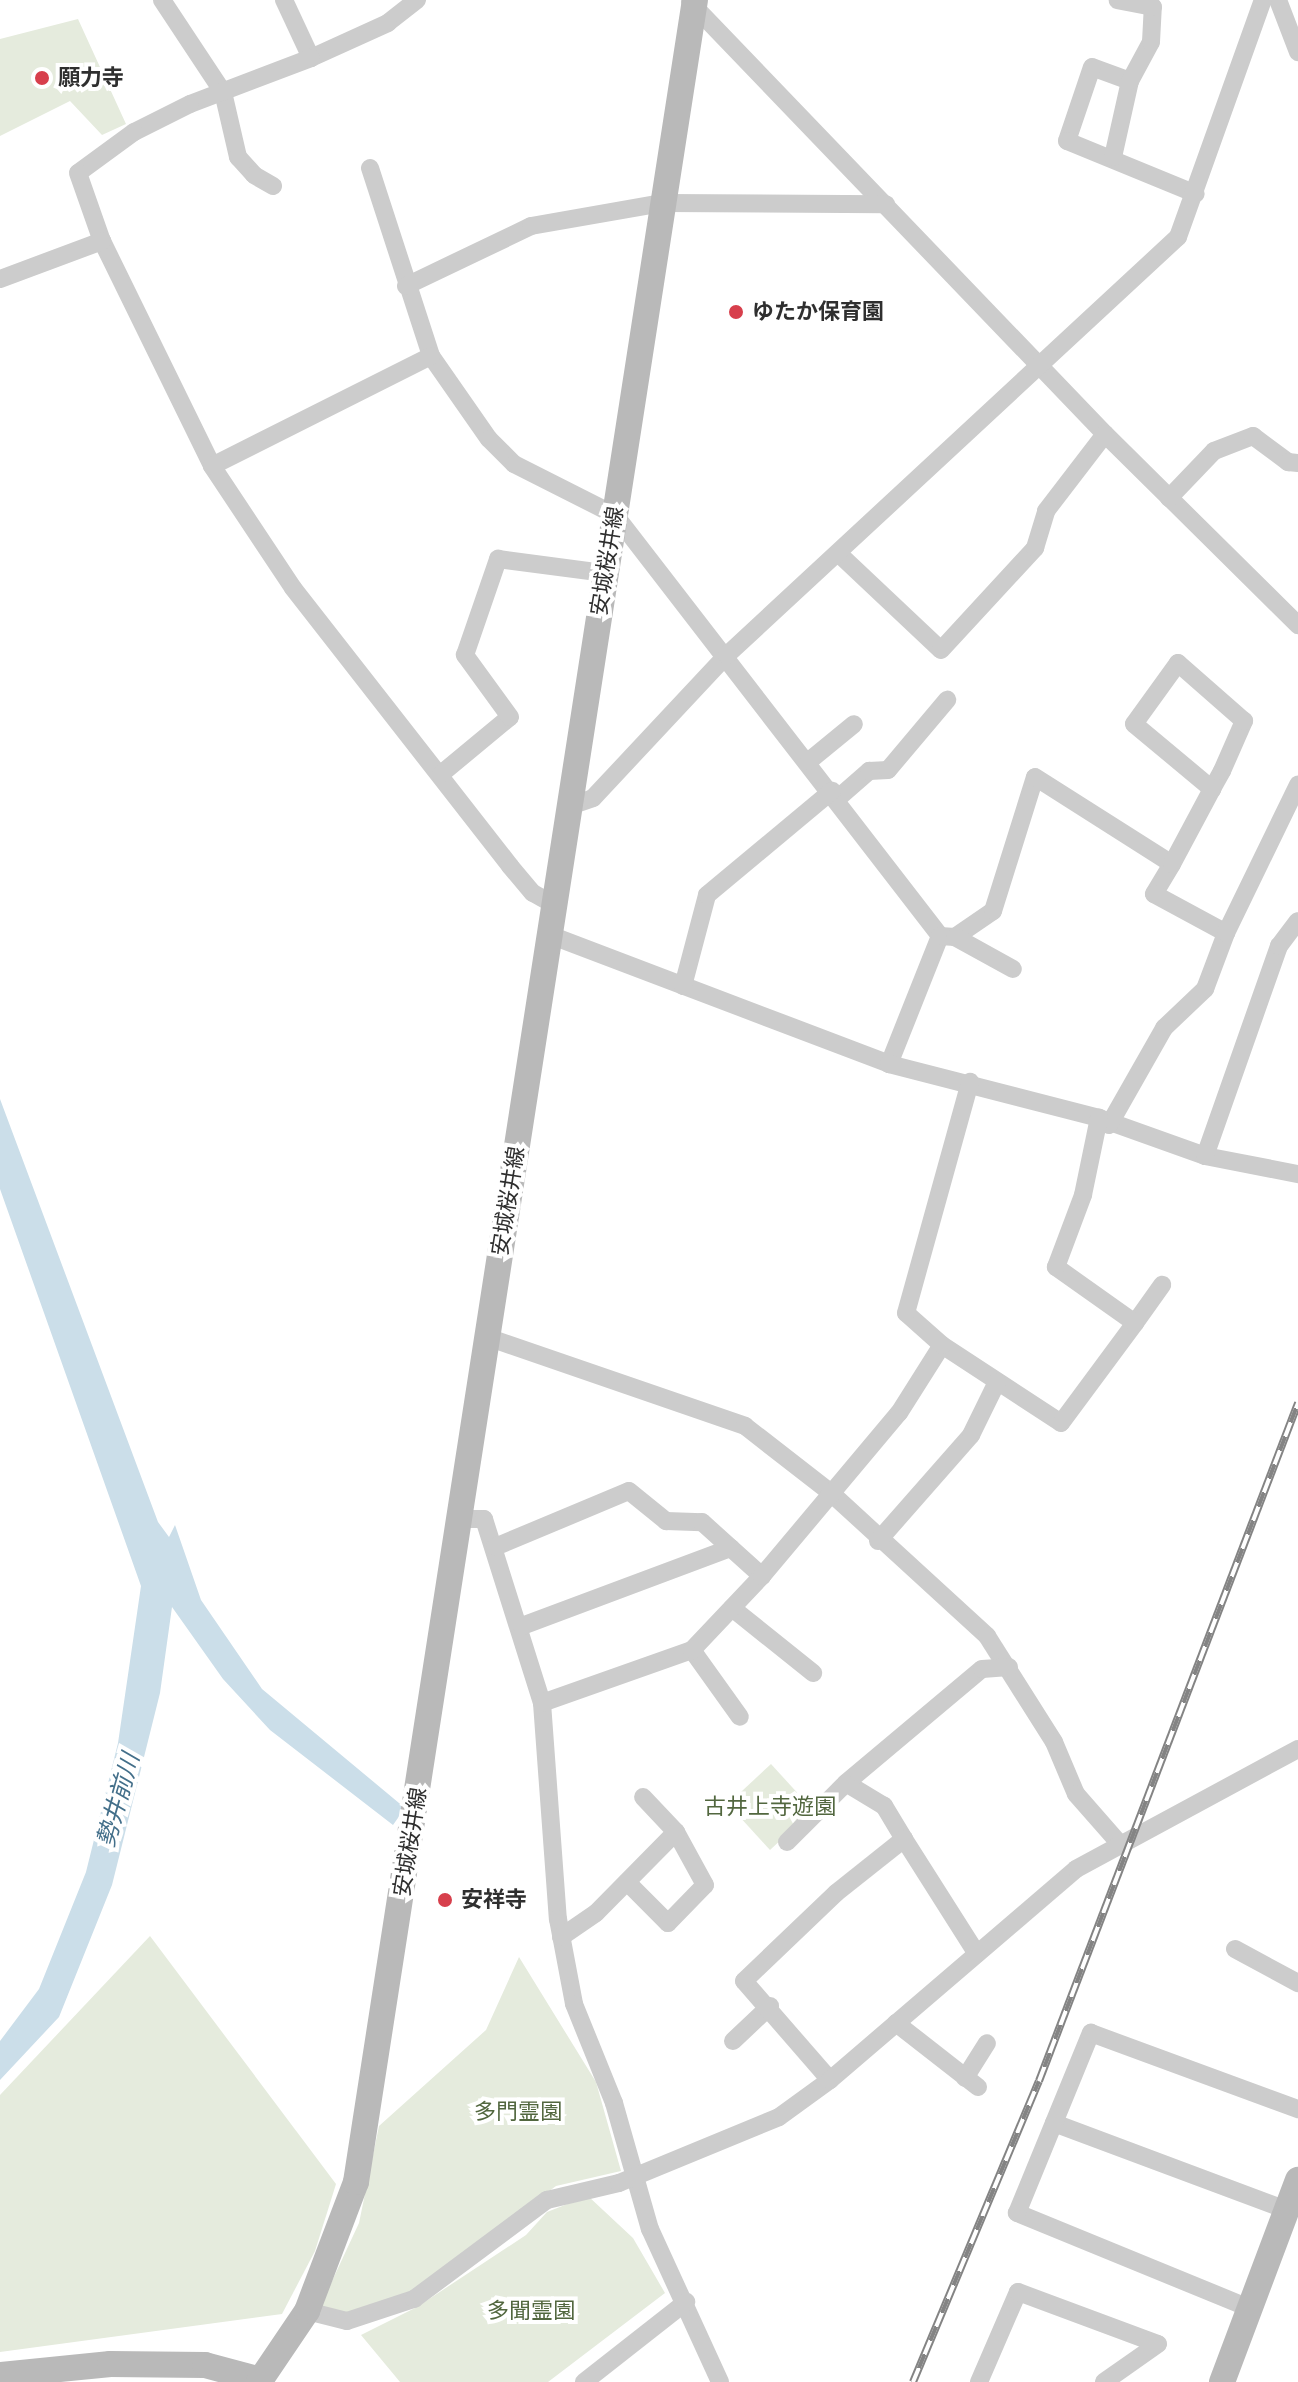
<!DOCTYPE html>
<meta charset="utf-8">
<style>
body{margin:0}
#map{position:relative;width:1298px;height:2382px;overflow:hidden;background:#fff;font-family:"Archivo Narrow","Noto Sans JP",sans-serif}
div>[style]{position:absolute}
.green>*{inset:0;background:#e5ebdd}
.water>*{inset:0;background:#cbdee9}
.street>*{height:18px;margin:-9px;padding:0 9px;transform-origin:9px;border-radius:9px;background:#ccc}
.secondary>*{height:26px;margin:-13px;padding:0 13px;transform-origin:13px;border-radius:13px;background:#b9b9b9}
.rail>*{height:8px;margin-top:-4px;transform-origin:0;background:repeating-linear-gradient(90deg,#fff 0 15px,#848484 0 30px);box-sizing:border-box;border-block:2px solid #848484}
.dots>*{width:22px;height:22px;translate:-50% -50%;box-sizing:border-box;border:4px solid #fff;border-radius:50%}
span{translate:-50% -50%;white-space:nowrap;text-align:center;line-height:1.15;-webkit-text-stroke:8px #fff;paint-order:stroke}
.poi-label{font-size:22px;color:#2f2f2f;font-weight:700}
.left{translate:0 -50%;text-align:left}
.street-label{font-size:22px;color:#2f2f2f}
.park-label{font-size:22px;color:#52673f}
.water-label{font-size:24px;color:#436f8a;font-style:italic}
</style>
<div id="map">
<div class="green">
<i style="clip-path:polygon(78px 19px,126px 124px,102px 135px,70px 101px,0 136px,0 39px)"></i>
<i style="clip-path:polygon(771px 1764px,813px 1810px,770px 1850px,728px 1804px)"></i>
<i style="clip-path:polygon(150px 1936px,336px 2184px,315px 2251px,282px 2314px,0 2352px,0 2095px)"></i>
<i style="clip-path:polygon(519px 1957px,596px 2082px,621px 2171px,556px 2186px,410px 2296px,348px 2319px,319px 2309px,359px 2223px,379px 2126px,486px 2030px)"></i>
<i style="clip-path:polygon(588px 2196px,633px 2238px,665px 2293px,548px 2382px,400px 2382px,361px 2335px,417px 2307px,526px 2235px,547px 2212px)"></i>
</div>
<div class="water">
<i style="clip-path:polygon(0 1099px,158px 1522px,169px 1537px,175px 1525px,201px 1600px,262px 1689px,405px 1808px,393px 1825px,270px 1730px,223px 1679px,172px 1607px,160px 1693px,112px 1885px,59px 2017px,0 2080px,0 2041px,39px 1989px,86px 1872px,118px 1743px,141px 1586px,0 1189px)"></i>
</div>
<div class="street">
<i style="left:162px;top:0;width:110px;rotate:56.5deg"></i>
<i style="left:223px;top:92px;width:67px;rotate:77deg"></i>
<i style="left:238px;top:157px;width:24px;rotate:48deg"></i>
<i style="left:254px;top:175px;width:22px;rotate:30deg"></i>
<i style="left:284px;top:0;width:64px;rotate:65deg"></i>
<i style="left:417px;top:0;width:37px;rotate:142deg"></i>
<i style="left:388px;top:23px;width:85px;rotate:155.6deg"></i>
<i style="left:311px;top:58px;width:129px;rotate:159.2deg"></i>
<i style="left:190px;top:104px;width:63px;rotate:153.4deg"></i>
<i style="left:134px;top:132px;width:69px;rotate:143.8deg"></i>
<i style="left:78px;top:173px;width:72px;rotate:70.6deg"></i>
<i style="left:102px;top:241px;width:250px;rotate:63.9deg"></i>
<i style="left:212px;top:466px;width:146px;rotate:56.4deg"></i>
<i style="left:293px;top:588px;width:353px;rotate:52deg"></i>
<i style="left:510px;top:866px;width:35px;rotate:50deg"></i>
<i style="left:533px;top:893px;width:25px;rotate:29deg"></i>
<i style="left:1278px;top:0;width:56px;rotate:69deg"></i>
<i style="left:690px;top:2px;width:599px;rotate:46.15deg"></i>
<i style="left:1105px;top:434px;width:272px;rotate:44.7deg"></i>
<i style="left:1130px;top:81px;width:40px;rotate:-159.8deg"></i>
<i style="left:1092px;top:67px;width:78px;rotate:108.7deg"></i>
<i style="left:1067px;top:141px;width:139px;rotate:22.3deg"></i>
<i style="left:1113px;top:157px;width:78px;rotate:-77.4deg"></i>
<i style="left:1130px;top:81px;width:44px;rotate:-61.7deg"></i>
<i style="left:1151px;top:42px;width:35px;rotate:-87deg"></i>
<i style="left:1153px;top:7px;width:36px;rotate:-169deg"></i>
<i style="left:370px;top:168px;width:198px;rotate:72deg"></i>
<i style="left:431px;top:356px;width:101px;rotate:55.1deg"></i>
<i style="left:489px;top:439px;width:35px;rotate:45deg"></i>
<i style="left:514px;top:464px;width:113px;rotate:26.8deg"></i>
<i style="left:615px;top:515px;width:532px;rotate:52.33deg"></i>
<i style="left:940px;top:936px;width:138px;rotate:111.7deg"></i>
<i style="left:0;top:279px;width:109px;rotate:-20.4deg"></i>
<i style="left:406px;top:286px;width:139px;rotate:-25.6deg"></i>
<i style="left:531px;top:226px;width:134px;rotate:-9.9deg"></i>
<i style="left:663px;top:203px;width:223px;rotate:0.3deg"></i>
<i style="left:212px;top:466px;width:245px;rotate:-26.7deg"></i>
<i style="left:1169px;top:498px;width:65px;rotate:-46.2deg"></i>
<i style="left:1214px;top:451px;width:42px;rotate:-21deg"></i>
<i style="left:1253px;top:436px;width:44px;rotate:36.6deg"></i>
<i style="left:1288px;top:462px;width:10px;rotate:6deg"></i>
<i style="left:838px;top:553px;width:141px;rotate:43.3deg"></i>
<i style="left:941px;top:650px;width:139px;rotate:-47.3deg"></i>
<i style="left:1035px;top:548px;width:39px;rotate:-73deg"></i>
<i style="left:1046px;top:511px;width:97px;rotate:-52.5deg"></i>
<i style="left:809px;top:761px;width:58px;rotate:-39.4deg"></i>
<i style="left:441px;top:774px;width:89px;rotate:-39.6deg"></i>
<i style="left:510px;top:717px;width:77px;rotate:-126deg"></i>
<i style="left:465px;top:655px;width:102px;rotate:-71deg"></i>
<i style="left:498px;top:559px;width:108px;rotate:7.5deg"></i>
<i style="left:837px;top:799px;width:43px;rotate:-41.2deg"></i>
<i style="left:869px;top:771px;width:19px;rotate:-3deg"></i>
<i style="left:888px;top:770px;width:92px;rotate:-49.9deg"></i>
<i style="left:570px;top:806px;width:24px;rotate:-19deg"></i>
<i style="left:593px;top:798px;width:196px;rotate:-46.9deg"></i>
<i style="left:727px;top:655px;width:615px;rotate:-42.83deg"></i>
<i style="left:1178px;top:237px;width:252px;rotate:-70.3deg"></i>
<i style="left:1172px;top:864px;width:35px;rotate:121deg"></i>
<i style="left:1154px;top:894px;width:82px;rotate:28.4deg"></i>
<i style="left:550px;top:935px;width:363px;rotate:20.8deg"></i>
<i style="left:889px;top:1064px;width:217px;rotate:14.4deg"></i>
<i style="left:1099px;top:1118px;width:113px;rotate:19.7deg"></i>
<i style="left:1205px;top:1156px;width:95px;rotate:11deg"></i>
<i style="left:940px;top:936px;width:15px;rotate:4deg"></i>
<i style="left:955px;top:937px;width:46px;rotate:-34.4deg"></i>
<i style="left:993px;top:911px;width:140px;rotate:-72.6deg"></i>
<i style="left:1035px;top:777px;width:162px;rotate:32.4deg"></i>
<i style="left:1172px;top:864px;width:85px;rotate:-61.9deg"></i>
<i style="left:1212px;top:789px;width:21px;rotate:-61deg"></i>
<i style="left:1222px;top:771px;width:55px;rotate:-66.3deg"></i>
<i style="left:1244px;top:721px;width:88px;rotate:-138.7deg"></i>
<i style="left:1178px;top:663px;width:75px;rotate:125.8deg"></i>
<i style="left:1134px;top:724px;width:102px;rotate:39.8deg"></i>
<i style="left:955px;top:937px;width:66px;rotate:28.9deg"></i>
<i style="left:683px;top:986px;width:94px;rotate:-75.2deg"></i>
<i style="left:707px;top:895px;width:163px;rotate:-39.8deg"></i>
<i style="left:1109px;top:1125px;width:112px;rotate:-60.4deg"></i>
<i style="left:1164px;top:1028px;width:57px;rotate:-43.6deg"></i>
<i style="left:1205px;top:989px;width:60px;rotate:-69.4deg"></i>
<i style="left:1226px;top:933px;width:165px;rotate:-64.1deg"></i>
<i style="left:1205px;top:1156px;width:223px;rotate:-70.6deg"></i>
<i style="left:1279px;top:946px;width:31px;rotate:-53deg"></i>
<i style="left:1135px;top:1323px;width:47px;rotate:-54.6deg"></i>
<i style="left:487px;top:1337px;width:273px;rotate:19deg"></i>
<i style="left:745px;top:1426px;width:109px;rotate:37.9deg"></i>
<i style="left:831px;top:1493px;width:212px;rotate:42.5deg"></i>
<i style="left:987px;top:1636px;width:125px;rotate:57.7deg"></i>
<i style="left:1054px;top:1742px;width:56px;rotate:67.1deg"></i>
<i style="left:1076px;top:1794px;width:65px;rotate:48.7deg"></i>
<i style="left:942px;top:1345px;width:142px;rotate:33.2deg"></i>
<i style="left:1061px;top:1423px;width:124px;rotate:-53.5deg"></i>
<i style="left:1135px;top:1323px;width:97px;rotate:-144.7deg"></i>
<i style="left:1056px;top:1267px;width:77px;rotate:-69.4deg"></i>
<i style="left:1083px;top:1195px;width:79px;rotate:-78.3deg"></i>
<i style="left:460px;top:1519px;width:24px"></i>
<i style="left:484px;top:1519px;width:193px;rotate:72.5deg"></i>
<i style="left:542px;top:1703px;width:217px;rotate:85.8deg"></i>
<i style="left:558px;top:1919px;width:86px;rotate:79.3deg"></i>
<i style="left:574px;top:2004px;width:107px;rotate:68deg"></i>
<i style="left:614px;top:2103px;width:131px;rotate:74.1deg"></i>
<i style="left:650px;top:2229px;width:168px;rotate:65.4deg"></i>
<i style="left:878px;top:1541px;width:141px;rotate:-48.7deg"></i>
<i style="left:971px;top:1435px;width:59px;rotate:-63.9deg"></i>
<i style="left:495px;top:1547px;width:145px;rotate:-22.7deg"></i>
<i style="left:629px;top:1491px;width:48px;rotate:39deg"></i>
<i style="left:666px;top:1521px;width:36px;rotate:2deg"></i>
<i style="left:702px;top:1522px;width:81px;rotate:42deg"></i>
<i style="left:732px;top:1608px;width:104px;rotate:38.7deg"></i>
<i style="left:522px;top:1626px;width:223px;rotate:-20.5deg"></i>
<i style="left:692px;top:1650px;width:82px;rotate:54.4deg"></i>
<i style="left:542px;top:1703px;width:159px;rotate:-19.5deg"></i>
<i style="left:692px;top:1650px;width:102px;rotate:-46.6deg"></i>
<i style="left:762px;top:1576px;width:213px;rotate:-50deg"></i>
<i style="left:899px;top:1413px;width:80px;rotate:-57.7deg"></i>
<i style="left:942px;top:1345px;width:48px;rotate:-138.4deg"></i>
<i style="left:906px;top:1313px;width:240px;rotate:-74.5deg"></i>
<i style="left:904px;top:1839px;width:39px;rotate:-121deg"></i>
<i style="left:884px;top:1806px;width:44px;rotate:-148.8deg"></i>
<i style="left:846px;top:1783px;width:177px;rotate:-40deg"></i>
<i style="left:982px;top:1669px;width:27px;rotate:-4deg"></i>
<i style="left:787px;top:1842px;width:83px;rotate:-45deg"></i>
<i style="left:627px;top:1882px;width:58px;rotate:45deg"></i>
<i style="left:668px;top:1923px;width:53px;rotate:-45.8deg"></i>
<i style="left:705px;top:1885px;width:60px;rotate:-118.7deg"></i>
<i style="left:676px;top:1832px;width:48px;rotate:-133.3deg"></i>
<i style="left:561px;top:1937px;width:42px;rotate:-34.4deg"></i>
<i style="left:596px;top:1913px;width:114px;rotate:-45.4deg"></i>
<i style="left:1235px;top:1949px;width:72px;rotate:28.4deg"></i>
<i style="left:896px;top:2023px;width:104px;rotate:38deg"></i>
<i style="left:733px;top:2041px;width:51px;rotate:-43.4deg"></i>
<i style="left:965px;top:2078px;width:41px;rotate:-57.8deg"></i>
<i style="left:830px;top:2080px;width:131px;rotate:-131deg"></i>
<i style="left:744px;top:1981px;width:127px;rotate:-43.7deg"></i>
<i style="left:836px;top:1893px;width:87px;rotate:-38.5deg"></i>
<i style="left:904px;top:1839px;width:136px;rotate:57.6deg"></i>
<i style="left:1054px;top:2123px;width:249px;rotate:20.5deg"></i>
<i style="left:1249px;top:2308px;width:251px;rotate:-157.7deg"></i>
<i style="left:1017px;top:2213px;width:195px;rotate:-67.7deg"></i>
<i style="left:1091px;top:2033px;width:221px;rotate:20.2deg"></i>
<i style="left:307px;top:2311px;width:41px;rotate:14deg"></i>
<i style="left:347px;top:2321px;width:71px;rotate:-18.2deg"></i>
<i style="left:414px;top:2299px;width:166px;rotate:-36.7deg"></i>
<i style="left:547px;top:2200px;width:74px;rotate:-13.3deg"></i>
<i style="left:619px;top:2183px;width:173px;rotate:-22.4deg"></i>
<i style="left:779px;top:2117px;width:63px;rotate:-36deg"></i>
<i style="left:830px;top:2080px;width:324px;rotate:-40.6deg"></i>
<i style="left:1076px;top:1869px;width:252px;rotate:-28.4deg"></i>
<i style="left:584px;top:2382px;width:130px;rotate:-38.1deg"></i>
<i style="left:979px;top:2382px;width:98px;rotate:-66.6deg"></i>
<i style="left:1018px;top:2292px;width:149px;rotate:20.4deg"></i>
<i style="left:1158px;top:2344px;width:66px;rotate:144.9deg"></i>
</div>
<div class="secondary">
<i style="left:0;top:2375px;width:111px;rotate:-5.7deg"></i>
<i style="left:110px;top:2364px;width:95px;rotate:0.6deg"></i>
<i style="left:205px;top:2365px;width:58px;rotate:15deg"></i>
<i style="left:259px;top:2382px;width:86px;rotate:-55.9deg"></i>
<i style="left:307px;top:2311px;width:138px;rotate:-69.2deg"></i>
<i style="left:356px;top:2182px;width:2208px;rotate:-81.17deg"></i>
<i style="left:1222px;top:2382px;width:216px;rotate:-69.4deg"></i>
</div>
<div class="rail">
<i style="left:913px;top:2382px;width:326px;rotate:-67.3deg"></i>
<i style="left:1039px;top:2081px;width:726px;rotate:-69.09deg"></i>
</div>
<div class="dots">
<i style="left:42px;top:78px;background:#d73f4c"></i>
<i style="left:736px;top:312px;background:#d73f4c"></i>
<i style="left:445px;top:1900px;background:#d73f4c"></i>
</div>
<div class="poi-label">
<span class="left" style="left:58px;top:78px">願力寺</span>
<span class="left" style="left:752px;top:312px">ゆたか保育園</span>
<span class="left" style="left:461px;top:1900px">安祥寺</span>
</div>
<div class="street-label">
<span style="left:607px;top:561px;rotate:-81deg">安城桜井線</span>
<span style="left:508px;top:1201px;rotate:-81deg">安城桜井線</span>
<span style="left:410px;top:1842px;rotate:-81deg">安城桜井線</span>
</div>
<div class="park-label">
<span style="left:770px;top:1807px">古井上寺遊園</span>
<span style="left:518px;top:2112px">多門霊園</span>
<span style="left:531px;top:2311px">多聞霊園</span>
</div>
<div class="water-label">
<span style="left:118px;top:1800px;rotate:-74deg">勢井前川</span>
</div>
</div>
